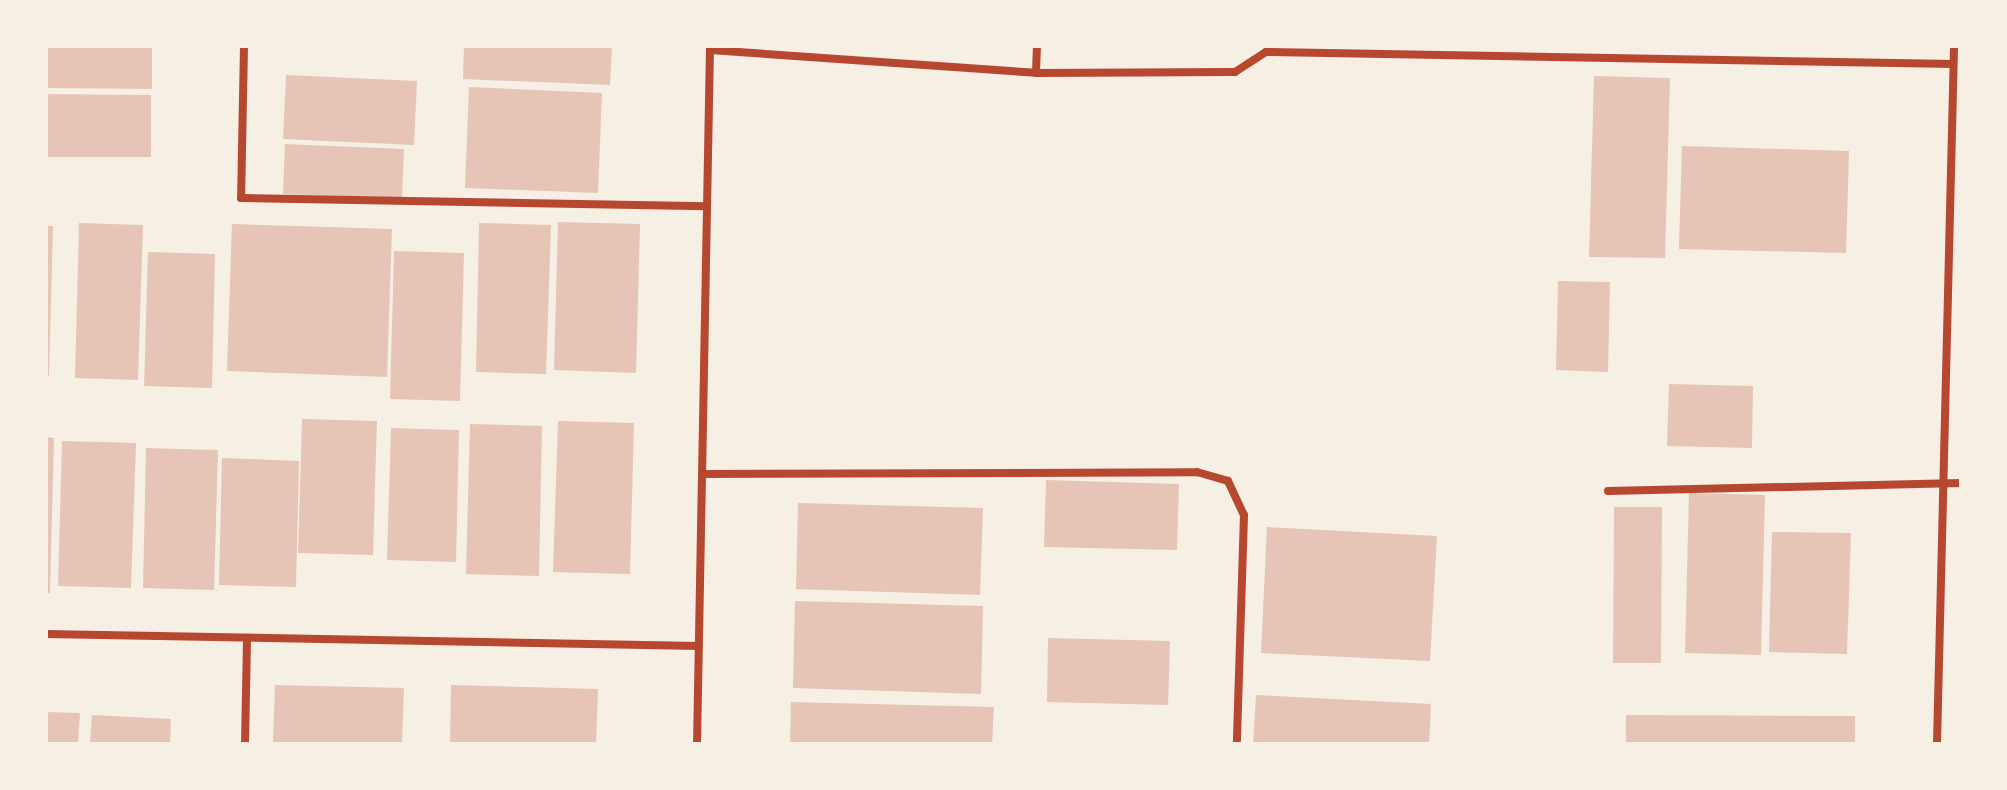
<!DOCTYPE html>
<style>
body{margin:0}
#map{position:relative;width:2007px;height:790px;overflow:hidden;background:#f6efe4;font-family:"IBM Plex Serif",serif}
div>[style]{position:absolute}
.building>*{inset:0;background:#e6c5b7}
.minor>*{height:8px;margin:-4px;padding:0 4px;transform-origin:4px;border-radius:4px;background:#b5482f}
span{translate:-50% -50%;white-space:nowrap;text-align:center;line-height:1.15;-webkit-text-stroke:8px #f6efe4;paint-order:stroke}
.frame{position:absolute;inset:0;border:48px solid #f6efe4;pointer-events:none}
</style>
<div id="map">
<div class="building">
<i style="clip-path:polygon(46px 46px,152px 46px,152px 89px,46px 88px)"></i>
<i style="clip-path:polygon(464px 46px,612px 46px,610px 85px,463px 79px)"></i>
<i style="clip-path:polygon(286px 75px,417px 81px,414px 145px,283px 139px)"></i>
<i style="clip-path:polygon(1594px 76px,1670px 78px,1665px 258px,1589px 257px)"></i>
<i style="clip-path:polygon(469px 87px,602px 93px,598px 193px,465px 188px)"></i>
<i style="clip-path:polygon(46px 94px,151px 95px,151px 157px,46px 157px)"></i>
<i style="clip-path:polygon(285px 144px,404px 149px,402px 199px,283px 194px)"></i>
<i style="clip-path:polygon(1682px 146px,1849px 151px,1846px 253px,1679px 249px)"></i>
<i style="clip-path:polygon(558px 222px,640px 224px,636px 373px,554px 370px)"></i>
<i style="clip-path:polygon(79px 223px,143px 225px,138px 380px,75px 378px)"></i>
<i style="clip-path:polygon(479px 223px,551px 225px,546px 374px,476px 372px)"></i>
<i style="clip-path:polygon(232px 224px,392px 229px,387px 377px,227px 371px)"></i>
<i style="clip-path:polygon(46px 226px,53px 226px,49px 376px,46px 376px)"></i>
<i style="clip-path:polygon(394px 251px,464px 253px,460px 401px,390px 399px)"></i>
<i style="clip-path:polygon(148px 252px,215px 254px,212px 388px,144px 386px)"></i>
<i style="clip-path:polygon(1558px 281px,1610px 282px,1608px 372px,1556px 370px)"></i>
<i style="clip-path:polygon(1669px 384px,1753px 386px,1752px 448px,1667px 446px)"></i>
<i style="clip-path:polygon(302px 419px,377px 421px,373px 555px,298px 553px)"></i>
<i style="clip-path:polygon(558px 421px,634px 423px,630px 574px,553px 572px)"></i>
<i style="clip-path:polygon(470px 424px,542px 426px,539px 576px,466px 574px)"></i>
<i style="clip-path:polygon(391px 428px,459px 430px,456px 562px,387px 560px)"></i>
<i style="clip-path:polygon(46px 437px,54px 438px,50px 593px,46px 593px)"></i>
<i style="clip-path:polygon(62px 441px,136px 443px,131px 588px,58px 586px)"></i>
<i style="clip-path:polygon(146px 448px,218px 450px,214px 590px,143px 588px)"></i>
<i style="clip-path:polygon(222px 458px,299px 461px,296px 587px,219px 585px)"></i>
<i style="clip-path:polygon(1046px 480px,1179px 484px,1177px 550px,1044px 547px)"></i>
<i style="clip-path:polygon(1689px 493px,1765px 495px,1761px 655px,1685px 653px)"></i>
<i style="clip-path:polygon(798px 503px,983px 508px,980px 595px,796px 589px)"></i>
<i style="clip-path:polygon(1614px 507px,1662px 507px,1661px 663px,1613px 663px)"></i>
<i style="clip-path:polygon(1267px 527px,1437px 536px,1430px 661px,1261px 653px)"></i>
<i style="clip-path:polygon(1772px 532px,1851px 533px,1847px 654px,1769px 652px)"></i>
<i style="clip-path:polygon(795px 601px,983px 606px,981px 694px,793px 688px)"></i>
<i style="clip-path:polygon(1048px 638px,1170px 641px,1168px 705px,1047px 702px)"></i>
<i style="clip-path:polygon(275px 685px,404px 688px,402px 744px,273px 744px)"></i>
<i style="clip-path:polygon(451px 685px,598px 689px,596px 744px,450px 744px)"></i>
<i style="clip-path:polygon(1256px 695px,1431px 704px,1429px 744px,1253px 744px)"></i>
<i style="clip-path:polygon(791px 702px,994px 707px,992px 744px,790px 744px)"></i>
<i style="clip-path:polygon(46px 712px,80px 713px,78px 744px,46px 744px)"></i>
<i style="clip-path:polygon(92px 715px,171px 719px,170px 744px,90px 744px)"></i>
<i style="clip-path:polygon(1626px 715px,1855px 716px,1855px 744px,1626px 744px)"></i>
</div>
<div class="minor">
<i style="left:244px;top:46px;width:152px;rotate:91.1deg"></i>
<i style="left:241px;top:198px;width:466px;rotate:1deg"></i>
<i style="left:710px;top:50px;width:327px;rotate:4deg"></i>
<i style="left:1036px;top:73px;width:199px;rotate:-0.3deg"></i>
<i style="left:1235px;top:72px;width:37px;rotate:-33deg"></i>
<i style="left:1266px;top:52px;width:687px;rotate:1deg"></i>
<i style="left:1036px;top:73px;width:27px;rotate:-88deg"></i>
<i style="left:702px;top:474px;width:495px;rotate:-0.2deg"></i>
<i style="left:1197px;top:472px;width:32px;rotate:16deg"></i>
<i style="left:1228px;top:481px;width:38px;rotate:65deg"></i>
<i style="left:1244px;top:515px;width:229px;rotate:91.8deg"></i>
<i style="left:1608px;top:491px;width:353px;rotate:-1.3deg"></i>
<i style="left:46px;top:634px;width:653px;rotate:1.05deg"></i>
<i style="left:245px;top:744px;width:106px;rotate:-88.9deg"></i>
<i style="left:697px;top:744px;width:698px;rotate:-88.93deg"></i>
<i style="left:1937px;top:744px;width:698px;rotate:-88.6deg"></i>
</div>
<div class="frame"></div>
</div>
